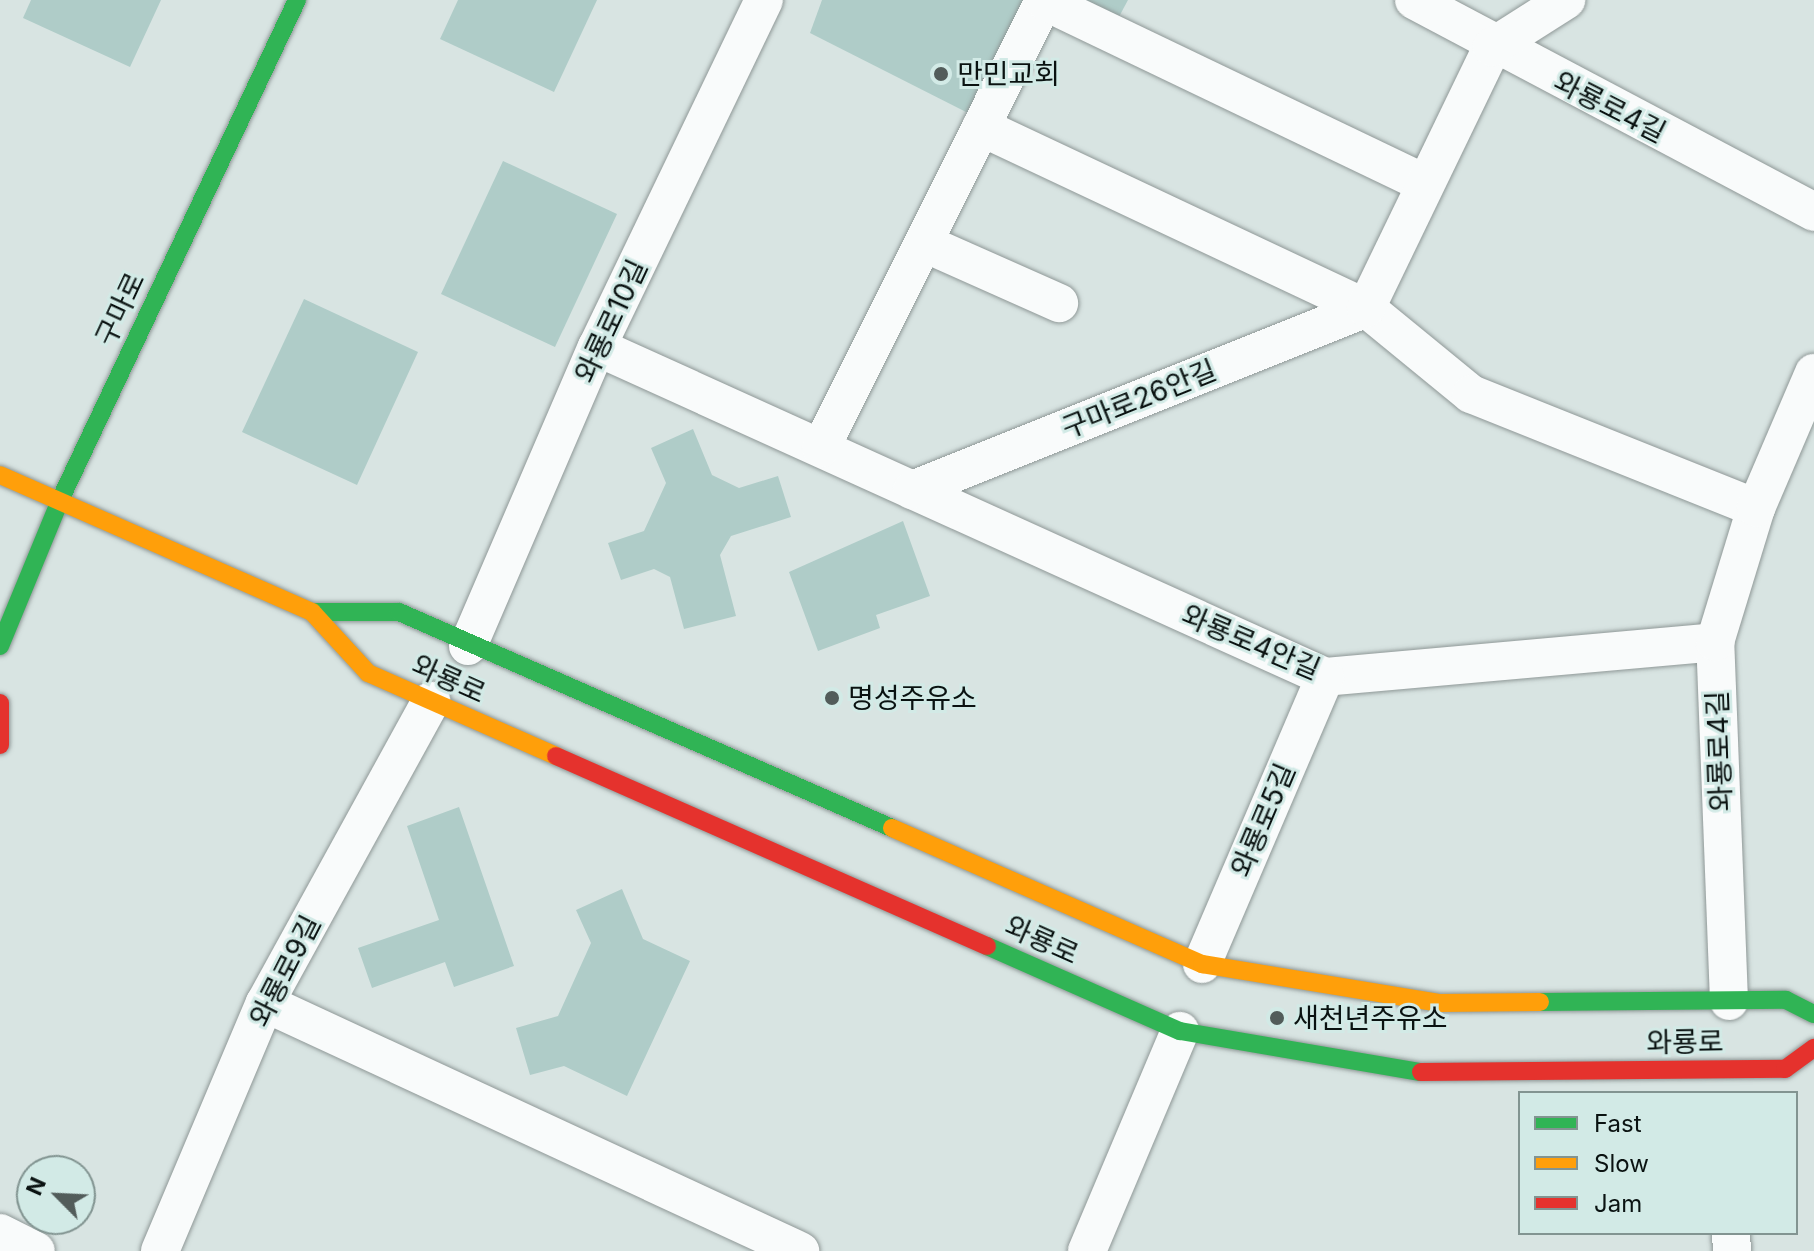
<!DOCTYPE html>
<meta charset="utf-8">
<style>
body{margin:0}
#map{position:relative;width:1814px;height:1251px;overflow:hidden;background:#d8e4e2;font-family:Inter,"Noto Sans KR",sans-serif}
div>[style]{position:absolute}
.building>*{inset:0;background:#afccc8}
.roads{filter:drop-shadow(0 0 2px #8f9897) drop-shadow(0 0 2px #8f9897)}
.street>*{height:38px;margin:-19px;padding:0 19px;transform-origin:19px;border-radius:19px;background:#f9fbfb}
.fast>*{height:18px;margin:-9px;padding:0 9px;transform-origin:9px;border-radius:9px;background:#30b455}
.slow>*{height:18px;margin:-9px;padding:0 9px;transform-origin:9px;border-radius:9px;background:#ff9f0a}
.jam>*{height:18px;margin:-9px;padding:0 9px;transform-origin:9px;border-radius:9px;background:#e5322d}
.dots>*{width:22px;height:22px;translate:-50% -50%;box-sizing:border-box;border:4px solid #d2eae6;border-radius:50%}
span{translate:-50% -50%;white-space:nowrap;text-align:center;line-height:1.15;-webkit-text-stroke:6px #d2eae6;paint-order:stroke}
.poi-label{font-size:28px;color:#0a1211}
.left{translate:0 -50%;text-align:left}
.street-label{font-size:28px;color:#0a1211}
.legend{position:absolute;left:1518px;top:1091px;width:280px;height:144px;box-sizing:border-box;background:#d2eae6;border:2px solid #829491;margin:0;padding:10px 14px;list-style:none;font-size:24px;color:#0a1211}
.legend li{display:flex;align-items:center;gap:16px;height:40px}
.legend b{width:40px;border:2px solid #829491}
.north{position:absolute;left:16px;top:1155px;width:80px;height:80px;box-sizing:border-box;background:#d2eae6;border:2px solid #829491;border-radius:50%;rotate:294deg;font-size:22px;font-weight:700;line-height:32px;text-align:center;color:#0a1211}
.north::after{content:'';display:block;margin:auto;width:28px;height:36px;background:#525c5a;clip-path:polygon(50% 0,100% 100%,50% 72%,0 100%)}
</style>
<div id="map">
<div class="building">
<i style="clip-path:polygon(31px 0,161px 0,130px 67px,23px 18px)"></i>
<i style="clip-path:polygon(458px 0,597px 0,554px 92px,440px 39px)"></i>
<i style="clip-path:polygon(822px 0,1030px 0,970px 114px,810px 33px)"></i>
<i style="clip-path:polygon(1061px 0,1128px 0,1114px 26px)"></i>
<i style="clip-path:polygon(503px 161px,617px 214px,555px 347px,441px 294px)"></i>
<i style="clip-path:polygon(304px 299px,418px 352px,357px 485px,242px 432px)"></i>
<i style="clip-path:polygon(693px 429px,712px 475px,739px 488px,778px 476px,791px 517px,731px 536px,720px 555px,736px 616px,684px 629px,670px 577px,654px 569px,621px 580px,608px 543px,644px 531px,666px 483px,651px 448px)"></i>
<i style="clip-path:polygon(903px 521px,930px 596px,876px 615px,880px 628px,818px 651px,789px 572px)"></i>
<i style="clip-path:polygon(459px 807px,514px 966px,454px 987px,445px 962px,372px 988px,358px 948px,439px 920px,407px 826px)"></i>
<i style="clip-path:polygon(622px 889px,643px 939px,690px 961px,627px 1096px,564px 1066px,530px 1075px,516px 1028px,558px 1016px,591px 943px,576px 910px)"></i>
</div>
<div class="roads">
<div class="street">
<i style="left:1414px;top:0;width:453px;rotate:27.9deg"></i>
<i style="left:981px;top:127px;width:425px;rotate:25.2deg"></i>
<i style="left:1366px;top:308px;width:136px;rotate:39.3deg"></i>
<i style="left:1471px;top:394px;width:307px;rotate:21.8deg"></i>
<i style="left:924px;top:243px;width:148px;rotate:24deg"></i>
<i style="left:597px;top:347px;width:799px;rotate:24.38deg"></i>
<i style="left:1325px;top:677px;width:392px;rotate:-5.1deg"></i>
<i style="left:821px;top:448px;width:500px;rotate:-63.5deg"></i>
<i style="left:1044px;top:1px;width:419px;rotate:25.6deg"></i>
<i style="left:912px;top:490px;width:489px;rotate:-21.8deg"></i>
<i style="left:1366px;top:308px;width:290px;rotate:-64.2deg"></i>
<i style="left:1492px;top:47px;width:88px;rotate:-32.4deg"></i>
<i style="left:468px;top:646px;width:326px;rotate:-66.7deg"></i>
<i style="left:597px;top:347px;width:385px;rotate:-64.3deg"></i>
<i style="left:1202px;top:964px;width:312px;rotate:-66.8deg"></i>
<i style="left:1729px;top:1001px;width:359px;rotate:-92.2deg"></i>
<i style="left:1715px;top:642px;width:140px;rotate:-73deg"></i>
<i style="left:1756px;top:508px;width:147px;rotate:-66.8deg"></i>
<i style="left:265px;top:1003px;width:590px;rotate:24.87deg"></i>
<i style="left:0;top:1233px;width:40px;rotate:26.6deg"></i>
<i style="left:1731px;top:1233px;width:18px;rotate:87deg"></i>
<i style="left:160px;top:1251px;width:269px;rotate:-67.1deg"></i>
<i style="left:265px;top:1003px;width:345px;rotate:-61.2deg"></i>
<i style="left:1087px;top:1251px;width:239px;rotate:-67.1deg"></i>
</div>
<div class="fast">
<i style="left:312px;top:612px;width:87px"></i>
<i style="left:399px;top:612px;width:538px;rotate:23.66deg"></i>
<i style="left:0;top:646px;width:160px;rotate:-67.6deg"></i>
<i style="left:61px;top:498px;width:551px;rotate:-64.64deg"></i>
<i style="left:987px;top:946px;width:211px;rotate:23.8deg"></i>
<i style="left:1180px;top:1031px;width:244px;rotate:9.7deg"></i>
<i style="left:1540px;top:1002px;width:246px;rotate:-0.5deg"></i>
<i style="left:1786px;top:1000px;width:31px;rotate:27deg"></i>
</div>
<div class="slow">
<i style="left:0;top:475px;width:341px;rotate:23.7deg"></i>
<i style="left:312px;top:612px;width:83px;rotate:47.4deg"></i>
<i style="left:368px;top:673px;width:206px;rotate:23.8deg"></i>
<i style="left:892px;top:828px;width:339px;rotate:23.7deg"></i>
<i style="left:1202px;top:964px;width:240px;rotate:9.3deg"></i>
<i style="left:1439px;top:1003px;width:101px;rotate:-0.6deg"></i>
</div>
<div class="jam">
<i style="left:0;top:703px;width:42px;rotate:90deg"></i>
<i style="left:556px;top:756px;width:471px;rotate:23.8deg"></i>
<i style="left:1421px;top:1072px;width:364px;rotate:-0.5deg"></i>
<i style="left:1785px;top:1069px;width:36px;rotate:-36deg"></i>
</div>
</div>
<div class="dots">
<i style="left:941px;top:74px;background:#525c5a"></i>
<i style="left:832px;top:698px;background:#525c5a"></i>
<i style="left:1277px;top:1018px;background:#525c5a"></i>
</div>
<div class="poi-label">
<span class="left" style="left:957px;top:74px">만민교회</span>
<span class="left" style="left:848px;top:698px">명성주유소</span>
<span class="left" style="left:1293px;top:1018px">새천년주유소</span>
</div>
<div class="street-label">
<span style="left:1610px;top:107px;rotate:27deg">와룡로4길</span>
<span style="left:120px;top:309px;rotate:-65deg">구마로</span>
<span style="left:611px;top:321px;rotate:-65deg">와룡로10길</span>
<span style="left:1139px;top:399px;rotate:-22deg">구마로26안길</span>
<span style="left:1251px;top:642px;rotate:23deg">와룡로4안길</span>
<span style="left:449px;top:679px;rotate:24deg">와룡로</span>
<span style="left:1719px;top:751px;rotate:-92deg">와룡로4길</span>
<span style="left:1263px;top:820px;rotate:-67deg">와룡로5길</span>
<span style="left:1042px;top:940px;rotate:24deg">와룡로</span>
<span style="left:285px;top:971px;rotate:-63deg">와룡로9길</span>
<span style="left:1685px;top:1042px;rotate:-1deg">와룡로</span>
</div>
<ul class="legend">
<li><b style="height:10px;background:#30b455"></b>Fast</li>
<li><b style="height:10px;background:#ff9f0a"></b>Slow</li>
<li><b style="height:10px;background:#e5322d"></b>Jam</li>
</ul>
<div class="north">N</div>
</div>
